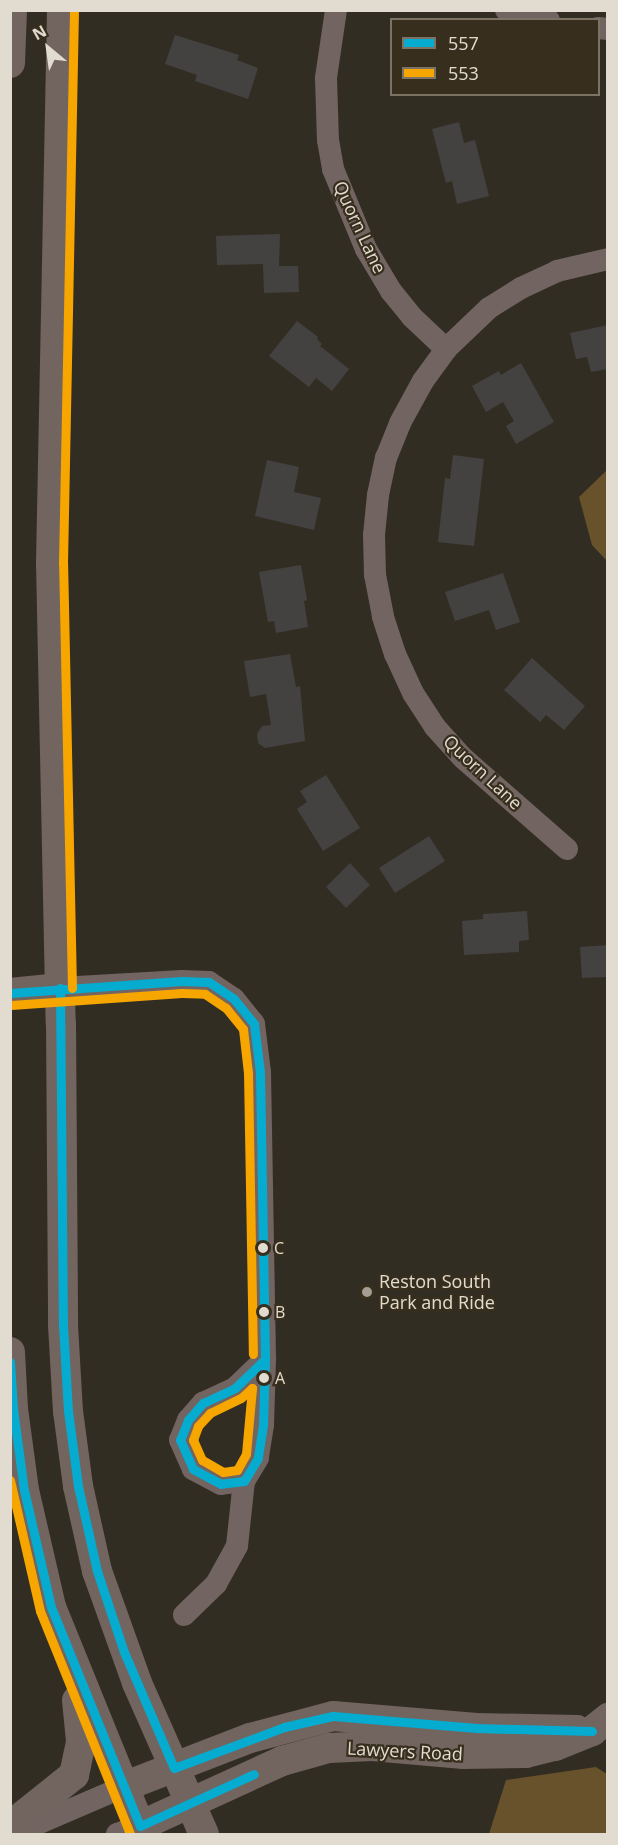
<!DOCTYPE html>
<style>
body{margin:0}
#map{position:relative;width:618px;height:1845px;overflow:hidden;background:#322d23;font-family:"Open Sans",sans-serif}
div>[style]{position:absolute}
.forest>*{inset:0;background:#68522c}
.building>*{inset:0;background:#444141}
.minor>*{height:22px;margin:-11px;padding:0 11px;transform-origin:11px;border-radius:11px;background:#726461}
.major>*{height:30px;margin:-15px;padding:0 15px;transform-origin:15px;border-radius:15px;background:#72645f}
.bus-1>*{height:9px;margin:-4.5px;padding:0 4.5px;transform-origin:4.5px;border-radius:4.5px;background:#06acd0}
.bus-2>*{height:9px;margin:-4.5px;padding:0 4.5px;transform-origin:4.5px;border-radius:4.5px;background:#f7a600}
.dots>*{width:16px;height:16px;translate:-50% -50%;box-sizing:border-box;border:3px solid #382e1d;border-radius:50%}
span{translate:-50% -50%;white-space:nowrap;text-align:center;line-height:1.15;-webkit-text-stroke:4.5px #382e1d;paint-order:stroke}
.bus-label{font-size:16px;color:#e2dbd0}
.left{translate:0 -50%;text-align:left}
.street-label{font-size:18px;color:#e2dbd0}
.poi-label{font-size:18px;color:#e2dbd0}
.frame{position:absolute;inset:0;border:12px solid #e2dbd0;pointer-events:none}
.legend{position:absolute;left:390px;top:18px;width:210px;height:78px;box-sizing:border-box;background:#382e1d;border:2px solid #7c7365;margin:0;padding:8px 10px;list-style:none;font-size:18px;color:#e2dbd0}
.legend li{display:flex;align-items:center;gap:12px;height:30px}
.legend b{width:30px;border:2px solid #7c7365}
.north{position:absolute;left:18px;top:18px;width:60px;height:60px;-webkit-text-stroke:4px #382e1d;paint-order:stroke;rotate:331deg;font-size:16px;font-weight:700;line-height:24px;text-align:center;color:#e2dbd0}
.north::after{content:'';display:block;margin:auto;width:21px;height:27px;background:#e2dbd0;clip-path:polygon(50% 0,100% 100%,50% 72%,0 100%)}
</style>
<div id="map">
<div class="forest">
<i style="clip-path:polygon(607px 470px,607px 561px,592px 545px,579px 497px)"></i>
<i style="clip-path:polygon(596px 1767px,607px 1774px,607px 1834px,489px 1834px,506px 1780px)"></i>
</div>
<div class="building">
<i style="clip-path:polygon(175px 35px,239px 55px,237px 60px,258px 68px,248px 99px,195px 81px,197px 75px,165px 64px)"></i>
<i style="clip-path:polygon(459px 122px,464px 143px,475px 140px,489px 196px,457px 204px,452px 181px,446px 183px,432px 129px)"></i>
<i style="clip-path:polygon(280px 234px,279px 266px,298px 266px,299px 292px,264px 293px,263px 264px,217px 265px,216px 236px)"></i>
<i style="clip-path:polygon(297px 321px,318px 337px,317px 339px,322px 344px,320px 346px,349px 369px,332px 391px,316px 378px,309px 387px,269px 356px)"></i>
<i style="clip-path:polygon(608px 325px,608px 369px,591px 372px,587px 357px,576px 359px,570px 333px)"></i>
<i style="clip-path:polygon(521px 363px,554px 422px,516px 444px,506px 426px,514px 421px,503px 402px,486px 412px,472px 386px,499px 371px,501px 375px)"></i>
<i style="clip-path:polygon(453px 455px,484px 459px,474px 546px,438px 542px,445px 478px,450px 479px)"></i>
<i style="clip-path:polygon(267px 460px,299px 467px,294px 492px,321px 498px,314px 530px,255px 516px)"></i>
<i style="clip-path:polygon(301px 565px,307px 600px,304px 601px,308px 627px,276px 633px,274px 621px,268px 622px,259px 572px)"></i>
<i style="clip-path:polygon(503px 573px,520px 622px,496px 630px,489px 610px,455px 621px,445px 592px)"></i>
<i style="clip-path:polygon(290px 654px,296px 687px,300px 686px,305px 741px,265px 748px,258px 743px,257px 734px,262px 726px,271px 725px,266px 694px,250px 697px,244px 661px)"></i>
<i style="clip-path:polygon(532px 658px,585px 706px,564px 730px,546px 715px,540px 722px,504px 690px)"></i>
<i style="clip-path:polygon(326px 775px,360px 828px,323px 851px,297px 809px,307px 802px,300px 791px)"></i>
<i style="clip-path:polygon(429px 836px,445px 861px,395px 893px,379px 868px)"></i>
<i style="clip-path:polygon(350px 863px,370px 885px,346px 908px,326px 887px)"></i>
<i style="clip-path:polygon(527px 911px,529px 940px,519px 941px,519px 952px,464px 955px,462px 921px,483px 919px,483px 914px)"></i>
<i style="clip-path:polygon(608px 945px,608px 977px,582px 978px,580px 947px)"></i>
</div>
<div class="minor">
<i style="left:336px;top:10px;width:69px;rotate:98.4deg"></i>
<i style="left:326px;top:78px;width:62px;rotate:88.2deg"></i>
<i style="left:328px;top:140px;width:29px;rotate:80deg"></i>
<i style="left:333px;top:169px;width:87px;rotate:67.6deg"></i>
<i style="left:366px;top:249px;width:49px;rotate:59.2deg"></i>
<i style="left:391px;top:291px;width:33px;rotate:51deg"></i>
<i style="left:412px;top:317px;width:47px;rotate:43.3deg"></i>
<i style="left:506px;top:10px;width:44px;rotate:13.1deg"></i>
<i style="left:598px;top:28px;width:10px;rotate:6deg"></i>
<i style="left:567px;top:849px;width:138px;rotate:-138.8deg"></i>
<i style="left:463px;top:758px;width:42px;rotate:-132.1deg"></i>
<i style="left:435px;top:727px;width:40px;rotate:-122.9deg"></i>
<i style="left:413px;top:693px;width:43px;rotate:-114.8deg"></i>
<i style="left:395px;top:654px;width:40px;rotate:-108deg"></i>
<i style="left:383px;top:616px;width:42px;rotate:-101deg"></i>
<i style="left:375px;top:575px;width:40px;rotate:-91.4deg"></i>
<i style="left:374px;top:535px;width:40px;rotate:-84.3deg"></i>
<i style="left:378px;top:495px;width:38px;rotate:-78deg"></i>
<i style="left:386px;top:458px;width:38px;rotate:-68deg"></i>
<i style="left:400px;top:423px;width:48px;rotate:-61.3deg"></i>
<i style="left:423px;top:381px;width:39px;rotate:-54deg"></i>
<i style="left:446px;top:349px;width:59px;rotate:-43.6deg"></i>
<i style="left:489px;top:308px;width:38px;rotate:-32deg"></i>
<i style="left:521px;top:288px;width:40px;rotate:-25deg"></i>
<i style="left:557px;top:271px;width:52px;rotate:-13.2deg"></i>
<i style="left:60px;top:988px;width:122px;rotate:-3.3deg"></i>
<i style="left:182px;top:981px;width:27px;rotate:2deg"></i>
<i style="left:209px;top:982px;width:30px;rotate:34deg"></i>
<i style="left:234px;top:999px;width:32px;rotate:51deg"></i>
<i style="left:254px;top:1024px;width:48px;rotate:82.9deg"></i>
<i style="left:260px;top:1072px;width:287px;rotate:89deg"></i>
<i style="left:265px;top:1359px;width:66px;rotate:91.7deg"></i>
<i style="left:263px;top:1425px;width:33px;rotate:99deg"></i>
<i style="left:258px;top:1458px;width:27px;rotate:121deg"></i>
<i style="left:244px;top:1481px;width:23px;rotate:173deg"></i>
<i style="left:221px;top:1484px;width:32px;rotate:-152deg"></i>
<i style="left:193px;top:1469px;width:32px;rotate:-114deg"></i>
<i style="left:180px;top:1440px;width:22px;rotate:-68deg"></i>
<i style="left:188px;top:1420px;width:23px;rotate:-49deg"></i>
<i style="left:203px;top:1403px;width:35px;rotate:-25deg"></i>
<i style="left:235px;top:1388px;width:42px;rotate:-44deg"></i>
<i style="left:184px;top:1615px;width:45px;rotate:-44.1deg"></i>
<i style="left:216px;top:1584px;width:43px;rotate:-61.1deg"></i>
<i style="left:237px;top:1546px;width:65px;rotate:-83.9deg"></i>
<i style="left:14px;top:1834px;width:119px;rotate:-23.3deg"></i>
<i style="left:117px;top:1834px;width:24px;rotate:-19deg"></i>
</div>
<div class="major">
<i style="left:62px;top:10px;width:553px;rotate:91.14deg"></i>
<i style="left:51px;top:563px;width:460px;rotate:88.8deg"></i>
<i style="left:61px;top:1023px;width:302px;rotate:89.6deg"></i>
<i style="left:63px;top:1325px;width:86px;rotate:86.7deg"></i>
<i style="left:68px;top:1411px;width:76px;rotate:82.4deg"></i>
<i style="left:78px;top:1486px;width:87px;rotate:77.4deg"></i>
<i style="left:97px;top:1571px;width:119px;rotate:70.3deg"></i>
<i style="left:137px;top:1683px;width:165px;rotate:66.1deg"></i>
<i style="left:10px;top:63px;width:53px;rotate:-87.8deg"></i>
<i style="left:10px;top:993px;width:50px;rotate:-5.7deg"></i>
<i style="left:10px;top:1352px;width:57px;rotate:87deg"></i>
<i style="left:13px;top:1409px;width:82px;rotate:82.3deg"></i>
<i style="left:24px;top:1490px;width:120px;rotate:77deg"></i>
<i style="left:51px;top:1607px;width:245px;rotate:67.9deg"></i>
<i style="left:123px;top:1787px;width:136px;rotate:-21.1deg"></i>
<i style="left:250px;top:1738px;width:86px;rotate:-14.8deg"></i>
<i style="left:333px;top:1716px;width:144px;rotate:4.8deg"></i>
<i style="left:476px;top:1728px;width:101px;rotate:1.1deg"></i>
<i style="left:10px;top:1826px;width:82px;rotate:-38.6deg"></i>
<i style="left:74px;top:1775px;width:35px;rotate:-78deg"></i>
<i style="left:81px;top:1741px;width:41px;rotate:-95.6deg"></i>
<i style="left:140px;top:1826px;width:156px;rotate:-24.6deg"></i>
<i style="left:282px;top:1761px;width:49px;rotate:-15.5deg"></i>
<i style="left:329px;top:1748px;width:43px;rotate:-2.7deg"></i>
<i style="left:372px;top:1746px;width:92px;rotate:5deg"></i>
<i style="left:464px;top:1754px;width:62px;rotate:-0.9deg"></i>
<i style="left:526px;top:1753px;width:30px;rotate:-14deg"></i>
<i style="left:555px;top:1746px;width:40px;rotate:-22deg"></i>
<i style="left:592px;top:1731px;width:21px;rotate:-39deg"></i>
</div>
<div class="bus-1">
<i style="left:60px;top:988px;width:337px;rotate:89.5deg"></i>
<i style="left:63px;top:1325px;width:86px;rotate:86.7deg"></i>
<i style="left:68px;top:1411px;width:76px;rotate:82.4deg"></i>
<i style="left:78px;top:1486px;width:87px;rotate:77.4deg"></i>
<i style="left:97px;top:1571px;width:85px;rotate:71.6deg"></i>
<i style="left:124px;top:1652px;width:126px;rotate:66.7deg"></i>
<i style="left:174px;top:1768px;width:117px;rotate:-20.4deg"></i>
<i style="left:284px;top:1727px;width:50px;rotate:-12.7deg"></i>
<i style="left:333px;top:1716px;width:144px;rotate:4.8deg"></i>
<i style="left:476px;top:1728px;width:116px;rotate:1.5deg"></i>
<i style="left:10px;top:993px;width:172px;rotate:-4deg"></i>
<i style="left:182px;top:981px;width:27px;rotate:2deg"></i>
<i style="left:209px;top:982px;width:30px;rotate:34deg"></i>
<i style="left:234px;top:999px;width:32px;rotate:51deg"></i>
<i style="left:254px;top:1024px;width:48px;rotate:82.9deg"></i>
<i style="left:260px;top:1072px;width:287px;rotate:89deg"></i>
<i style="left:265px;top:1359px;width:66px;rotate:91.7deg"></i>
<i style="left:263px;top:1425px;width:33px;rotate:99deg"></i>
<i style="left:258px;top:1458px;width:27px;rotate:121deg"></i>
<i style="left:244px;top:1481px;width:23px;rotate:173deg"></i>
<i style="left:221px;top:1484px;width:32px;rotate:-152deg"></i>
<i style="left:193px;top:1469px;width:32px;rotate:-114deg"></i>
<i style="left:180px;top:1440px;width:22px;rotate:-68deg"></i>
<i style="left:188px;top:1420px;width:23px;rotate:-49deg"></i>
<i style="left:203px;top:1403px;width:35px;rotate:-25deg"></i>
<i style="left:235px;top:1388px;width:42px;rotate:-44deg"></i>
<i style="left:10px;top:1362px;width:47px;rotate:86.3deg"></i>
<i style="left:13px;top:1409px;width:82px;rotate:82.3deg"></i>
<i style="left:24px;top:1490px;width:120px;rotate:77deg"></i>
<i style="left:51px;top:1607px;width:236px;rotate:67.9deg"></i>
<i style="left:140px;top:1826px;width:125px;rotate:-24.5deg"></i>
</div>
<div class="bus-2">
<i style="left:72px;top:988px;width:425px;rotate:-91.2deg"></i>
<i style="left:63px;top:563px;width:553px;rotate:-88.86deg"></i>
<i style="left:11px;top:1005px;width:171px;rotate:-4deg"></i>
<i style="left:182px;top:993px;width:23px;rotate:2deg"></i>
<i style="left:205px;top:994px;width:25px;rotate:34deg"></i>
<i style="left:226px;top:1008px;width:27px;rotate:51deg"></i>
<i style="left:243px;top:1029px;width:44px;rotate:83.5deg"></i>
<i style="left:248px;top:1073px;width:281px;rotate:89deg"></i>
<i style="left:252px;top:1388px;width:66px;rotate:95.2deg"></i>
<i style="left:246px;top:1454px;width:18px;rotate:119deg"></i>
<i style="left:237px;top:1470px;width:14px;rotate:172deg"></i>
<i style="left:223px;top:1472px;width:24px;rotate:-150deg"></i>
<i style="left:202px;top:1460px;width:22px;rotate:-114deg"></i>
<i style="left:193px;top:1440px;width:15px;rotate:-70deg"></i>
<i style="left:198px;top:1426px;width:18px;rotate:-47deg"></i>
<i style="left:210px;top:1413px;width:34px;rotate:-26deg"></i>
<i style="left:241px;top:1398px;width:15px;rotate:-42deg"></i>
<i style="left:10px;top:1480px;width:134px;rotate:77.1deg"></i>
<i style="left:40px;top:1611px;width:240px;rotate:68deg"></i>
</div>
<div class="dots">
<i style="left:263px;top:1248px;background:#e2dbd0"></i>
<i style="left:367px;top:1292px;background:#a49e93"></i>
<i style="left:264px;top:1312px;background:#e2dbd0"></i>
<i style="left:264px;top:1378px;background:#e2dbd0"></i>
</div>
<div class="bus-label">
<span class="left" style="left:274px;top:1248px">C</span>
<span class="left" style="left:275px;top:1312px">B</span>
<span class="left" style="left:275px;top:1378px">A</span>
</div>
<div class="street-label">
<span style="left:360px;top:227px;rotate:65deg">Quorn Lane</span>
<span style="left:483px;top:772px;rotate:43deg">Quorn Lane</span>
<span style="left:405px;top:1751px;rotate:3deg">Lawyers Road</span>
</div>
<div class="poi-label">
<span class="left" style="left:379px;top:1292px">Reston South<br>Park and Ride</span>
</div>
<div class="frame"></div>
<ul class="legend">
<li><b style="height:8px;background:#06acd0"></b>557</li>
<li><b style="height:8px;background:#f7a600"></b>553</li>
</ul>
<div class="north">N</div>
</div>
